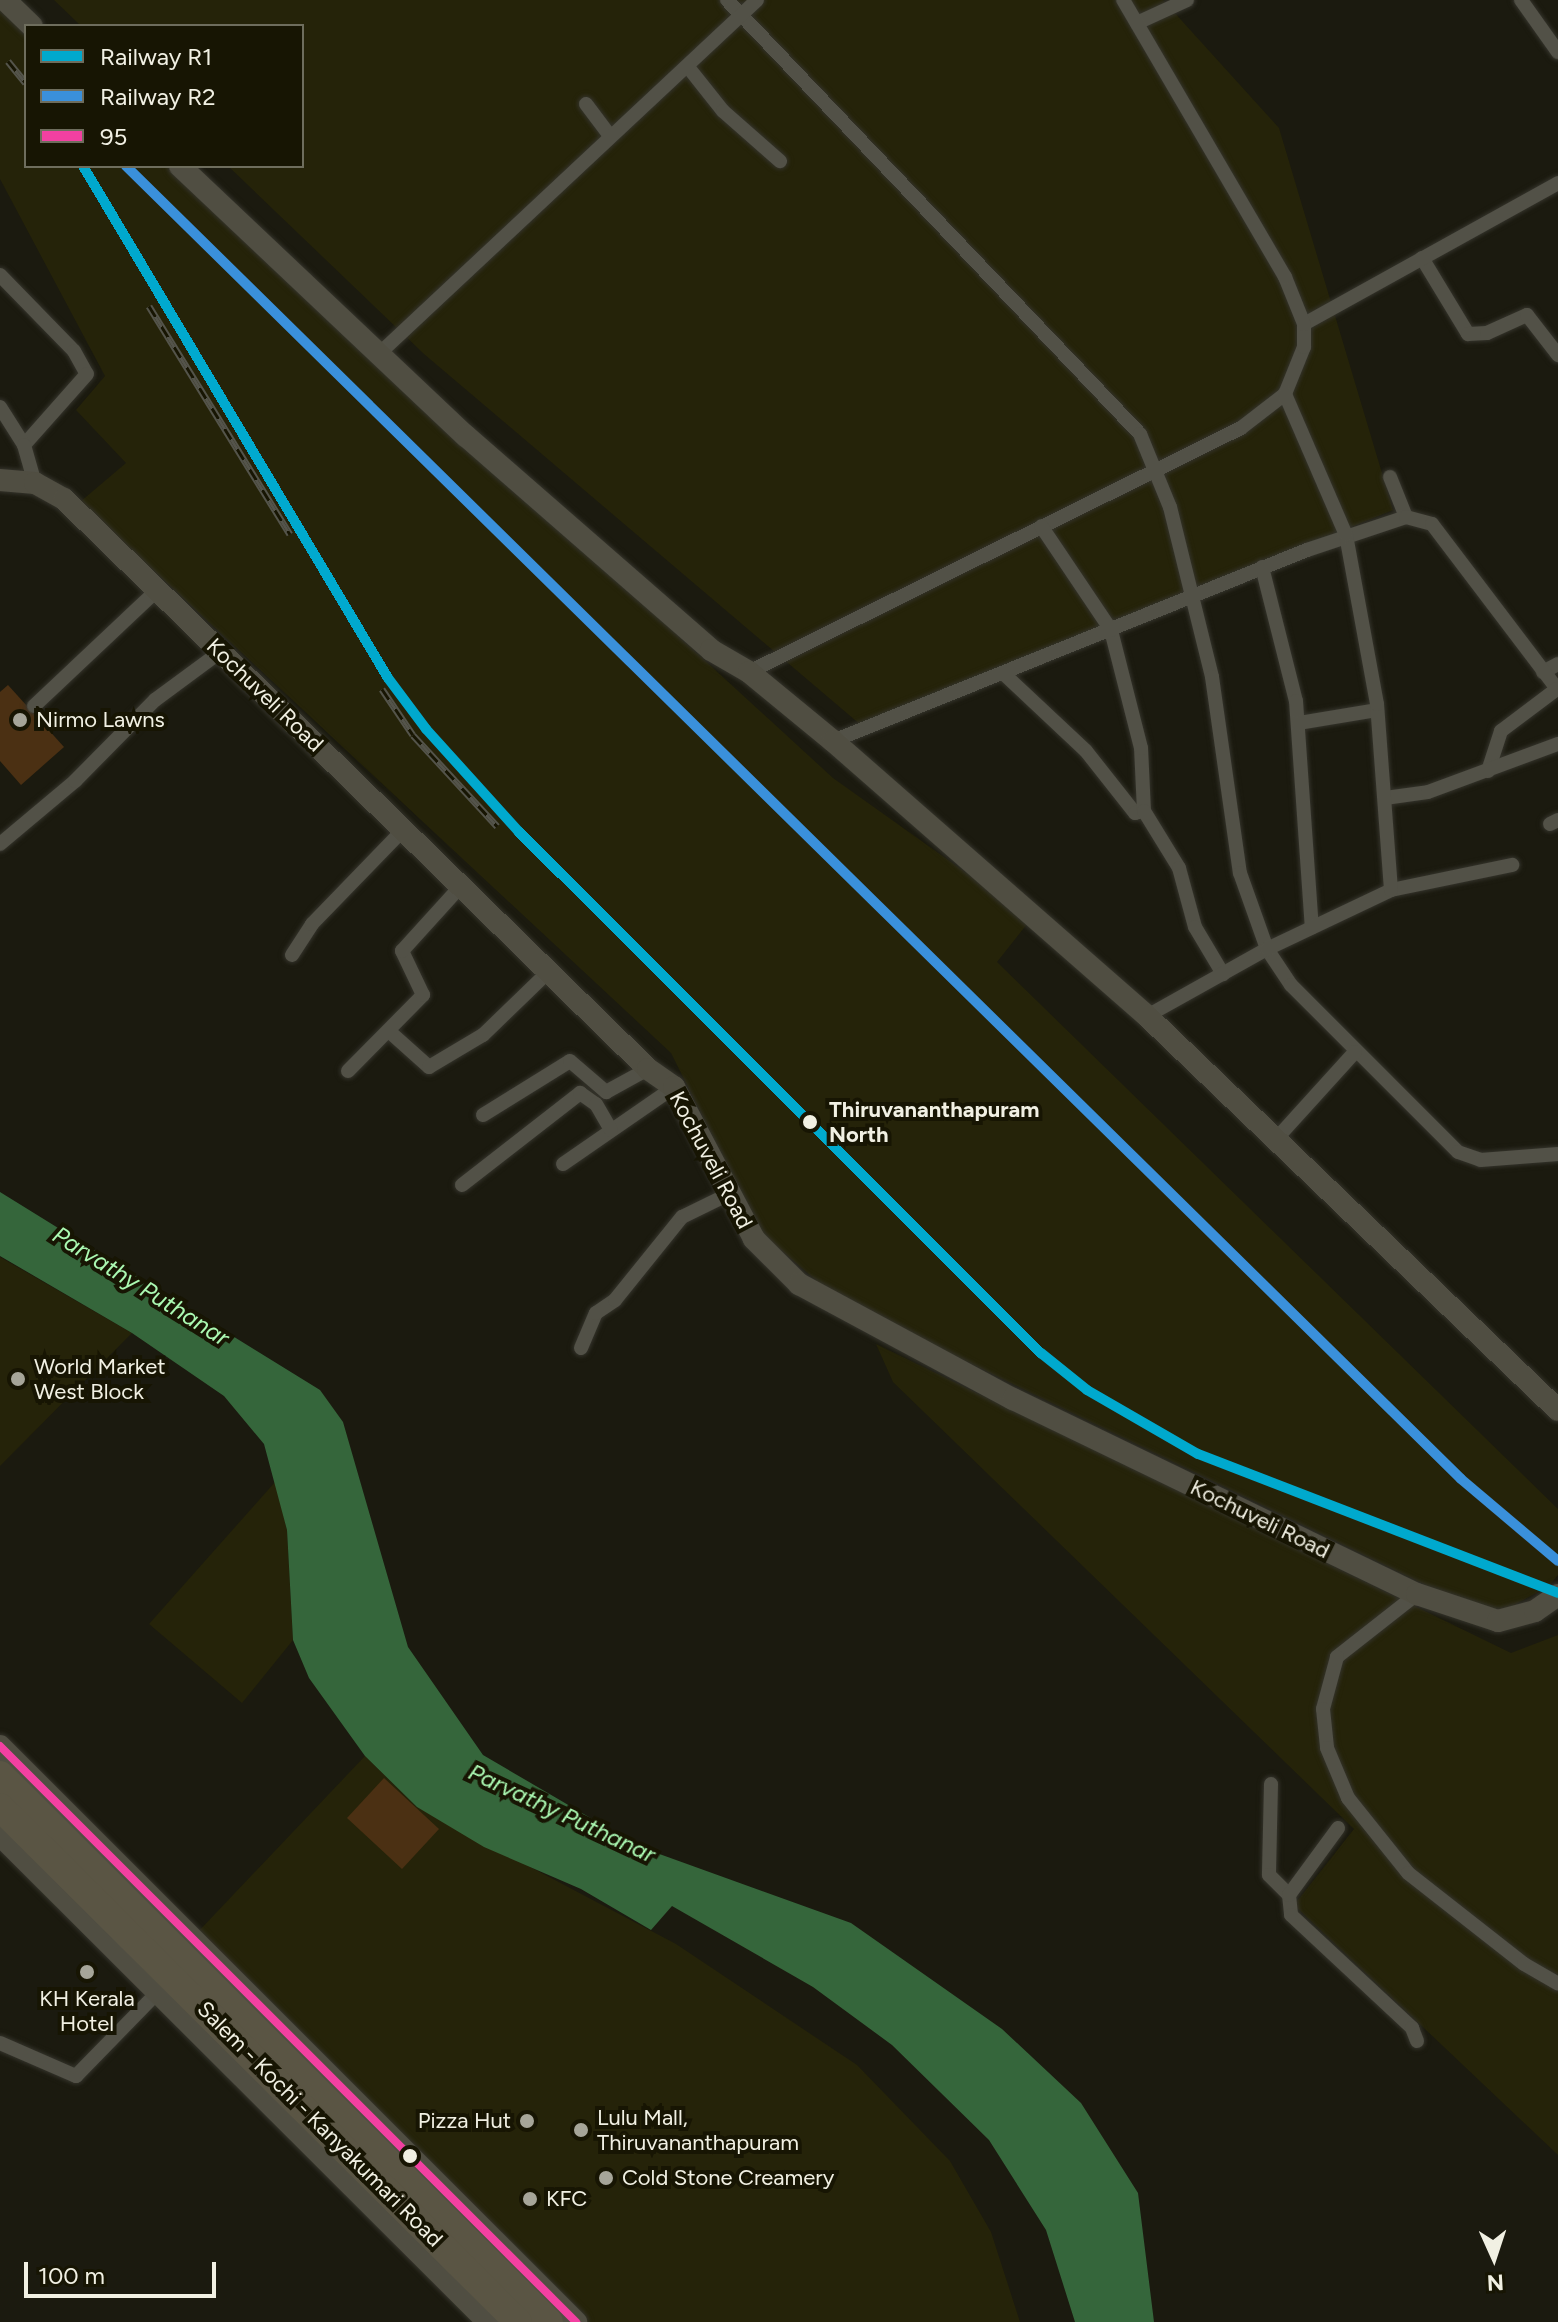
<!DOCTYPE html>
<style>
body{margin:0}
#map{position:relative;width:1558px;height:2322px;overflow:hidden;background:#1b1a0f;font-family:Figtree,sans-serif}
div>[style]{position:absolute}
.built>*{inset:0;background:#252309}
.green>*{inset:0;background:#4b3013}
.water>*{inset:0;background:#35663b}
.roads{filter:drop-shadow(0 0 2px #34332b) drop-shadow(0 0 2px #34332b)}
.street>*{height:14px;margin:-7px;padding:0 7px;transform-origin:7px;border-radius:7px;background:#525147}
.secondary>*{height:22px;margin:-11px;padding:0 11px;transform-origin:11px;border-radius:11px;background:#504e42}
.highway>*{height:28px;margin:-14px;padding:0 14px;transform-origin:14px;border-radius:14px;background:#5a5544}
.rail>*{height:7px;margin-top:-3.5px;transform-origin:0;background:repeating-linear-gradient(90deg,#171503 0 12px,#54544b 0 24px);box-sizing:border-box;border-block:2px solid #54544b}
.bus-1>*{height:8px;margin:-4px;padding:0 4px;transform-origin:4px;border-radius:4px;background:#f240a1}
.rail-1>*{height:10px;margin:-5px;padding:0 5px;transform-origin:5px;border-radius:5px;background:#00a9ce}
.rail-2>*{height:10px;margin:-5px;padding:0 5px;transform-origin:5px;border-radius:5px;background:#3a90db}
.dots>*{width:22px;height:22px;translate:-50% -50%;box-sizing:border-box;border:4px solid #171503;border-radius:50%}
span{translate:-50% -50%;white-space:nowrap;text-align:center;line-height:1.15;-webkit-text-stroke:8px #171503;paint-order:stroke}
.street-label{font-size:22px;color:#f1f0e3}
.poi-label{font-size:22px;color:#f1f0e3}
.left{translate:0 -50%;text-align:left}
.right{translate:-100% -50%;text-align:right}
.stop-label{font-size:22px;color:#f1f0e3;font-weight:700}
.water-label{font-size:24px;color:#abf9b2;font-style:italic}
.legend{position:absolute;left:24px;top:24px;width:280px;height:144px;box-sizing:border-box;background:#171503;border:2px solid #6e6d5d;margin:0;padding:10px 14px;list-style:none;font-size:24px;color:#f1f0e3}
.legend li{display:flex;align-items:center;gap:16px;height:40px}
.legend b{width:40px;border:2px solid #6e6d5d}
.north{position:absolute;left:1454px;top:2218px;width:80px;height:80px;-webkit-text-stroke:6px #171503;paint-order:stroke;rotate:177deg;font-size:22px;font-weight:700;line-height:32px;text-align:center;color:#f1f0e3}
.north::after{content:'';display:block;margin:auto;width:28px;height:36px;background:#f1f0e3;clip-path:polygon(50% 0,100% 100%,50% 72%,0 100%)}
.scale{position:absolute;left:24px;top:2262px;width:192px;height:36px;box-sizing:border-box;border:4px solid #f1f0e3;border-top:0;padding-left:10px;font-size:24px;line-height:28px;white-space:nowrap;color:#f1f0e3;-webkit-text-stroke:6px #171503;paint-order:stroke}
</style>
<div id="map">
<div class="built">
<i style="clip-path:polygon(54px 0,1163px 0,1279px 128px,1393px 510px,862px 726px,424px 354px,228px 166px,302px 166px,302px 26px,81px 26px)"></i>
<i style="clip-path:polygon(0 5px,26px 30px,26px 166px,166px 166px,833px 778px,1031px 919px,997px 962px,1558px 1509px,1558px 1575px,1549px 1586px,1501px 1612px,1428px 1586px,838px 1299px,761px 1233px,671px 1053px,80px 502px,126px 463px,76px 410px,105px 376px,0 179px)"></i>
<i style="clip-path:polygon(0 1257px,132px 1333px,0 1466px)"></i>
<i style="clip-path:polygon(876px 1344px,1511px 1653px,1558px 1635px,1558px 2155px,1294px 1905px,1354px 1829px,893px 1382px)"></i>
<i style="clip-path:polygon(276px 1481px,287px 1530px,293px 1640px,242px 1703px,149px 1624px)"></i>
<i style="clip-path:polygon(365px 1756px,417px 1807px,676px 1944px,857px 2065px,950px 2161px,991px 2232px,1020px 2322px,584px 2322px,196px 1934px)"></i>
</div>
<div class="green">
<i style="clip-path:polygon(8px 685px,64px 747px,21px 785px,0 761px,0 692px)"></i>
<i style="clip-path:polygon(384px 1778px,439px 1829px,402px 1869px,347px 1818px)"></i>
</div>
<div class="water">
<i style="clip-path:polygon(0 1192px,320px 1390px,343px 1422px,408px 1647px,483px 1755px,640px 1847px,851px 1923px,1002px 2029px,1081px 2103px,1138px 2193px,1154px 2322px,1075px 2322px,1046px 2230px,989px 2140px,892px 2045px,813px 1987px,672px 1906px,651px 1930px,581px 1889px,484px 1847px,417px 1807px,365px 1756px,309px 1678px,293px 1640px,287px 1530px,264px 1444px,224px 1396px,132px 1333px,0 1256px)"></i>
</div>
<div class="roads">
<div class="street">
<i style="left:727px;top:0;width:599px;rotate:46.42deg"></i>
<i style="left:1140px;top:434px;width:79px;rotate:67.7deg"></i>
<i style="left:1170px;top:507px;width:175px;rotate:76.1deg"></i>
<i style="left:1212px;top:677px;width:198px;rotate:81.9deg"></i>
<i style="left:1240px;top:873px;width:81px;rotate:70.4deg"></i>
<i style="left:1267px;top:949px;width:43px;rotate:56.3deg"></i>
<i style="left:1291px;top:985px;width:236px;rotate:45deg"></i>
<i style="left:1458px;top:1152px;width:24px;rotate:19deg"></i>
<i style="left:1481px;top:1160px;width:77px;rotate:-4.5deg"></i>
<i style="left:1521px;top:0;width:64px;rotate:54.6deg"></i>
<i style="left:1137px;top:23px;width:55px;rotate:-24.7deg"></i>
<i style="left:688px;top:67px;width:56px;rotate:51.5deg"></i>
<i style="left:723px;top:111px;width:76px;rotate:41.3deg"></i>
<i style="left:586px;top:104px;width:40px;rotate:53deg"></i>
<i style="left:1422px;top:258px;width:89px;rotate:58.8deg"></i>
<i style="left:1468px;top:334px;width:19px;rotate:-3deg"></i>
<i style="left:1487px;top:333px;width:44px;rotate:-24.2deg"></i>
<i style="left:1527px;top:315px;width:51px;rotate:52.2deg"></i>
<i style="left:0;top:275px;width:106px;rotate:45.8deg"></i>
<i style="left:74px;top:351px;width:26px;rotate:61deg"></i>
<i style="left:87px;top:374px;width:95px;rotate:131.6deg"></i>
<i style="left:1304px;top:324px;width:291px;rotate:-29deg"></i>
<i style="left:381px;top:352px;width:515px;rotate:-43.11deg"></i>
<i style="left:0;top:407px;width:45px;rotate:57.7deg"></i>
<i style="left:24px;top:445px;width:40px;rotate:74deg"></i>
<i style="left:1390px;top:477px;width:43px;rotate:68.2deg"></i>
<i style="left:1262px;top:567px;width:138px;rotate:75.8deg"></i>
<i style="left:1296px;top:701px;width:227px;rotate:86deg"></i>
<i style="left:749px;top:672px;width:549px;rotate:-26.38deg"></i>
<i style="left:1241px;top:428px;width:56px;rotate:-37.7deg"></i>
<i style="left:1285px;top:394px;width:51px;rotate:-68deg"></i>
<i style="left:1304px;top:347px;width:23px;rotate:-90deg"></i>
<i style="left:1304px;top:324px;width:51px;rotate:-112deg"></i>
<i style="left:1285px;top:277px;width:321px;rotate:-120.3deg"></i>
<i style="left:1543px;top:672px;width:17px;rotate:-28deg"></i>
<i style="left:1004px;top:674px;width:112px;rotate:43.2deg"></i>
<i style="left:1086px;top:751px;width:79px;rotate:51.7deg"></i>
<i style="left:1135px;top:813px;width:9px;rotate:-13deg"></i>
<i style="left:1144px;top:811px;width:63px;rotate:-92.7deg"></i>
<i style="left:1141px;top:748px;width:122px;rotate:-104.3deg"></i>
<i style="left:1111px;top:630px;width:125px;rotate:-123.9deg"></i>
<i style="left:34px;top:706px;width:169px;rotate:-43.3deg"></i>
<i style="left:1299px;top:723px;width:79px;rotate:-9.5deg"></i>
<i style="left:833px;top:741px;width:511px;rotate:-21.95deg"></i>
<i style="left:1307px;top:550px;width:104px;rotate:-18.4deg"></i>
<i style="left:1406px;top:517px;width:27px;rotate:15deg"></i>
<i style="left:1432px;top:524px;width:208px;rotate:52.8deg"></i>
<i style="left:1488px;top:771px;width:42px;rotate:-72deg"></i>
<i style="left:1501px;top:731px;width:70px;rotate:-36.9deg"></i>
<i style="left:1385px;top:798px;width:43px;rotate:-7.9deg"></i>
<i style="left:1428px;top:792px;width:139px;rotate:-20.3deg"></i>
<i style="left:1144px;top:811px;width:67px;rotate:58.4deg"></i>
<i style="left:1179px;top:868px;width:61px;rotate:74.8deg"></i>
<i style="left:1195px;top:927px;width:55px;rotate:59.2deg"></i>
<i style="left:1550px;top:824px;width:9px;rotate:-27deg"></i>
<i style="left:0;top:844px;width:98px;rotate:-40deg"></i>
<i style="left:75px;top:781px;width:114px;rotate:-45.4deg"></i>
<i style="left:155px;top:700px;width:81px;rotate:-36.4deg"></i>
<i style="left:1391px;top:890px;width:124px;rotate:-11.7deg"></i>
<i style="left:292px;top:955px;width:37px;rotate:-57deg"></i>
<i style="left:312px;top:924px;width:132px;rotate:-45.9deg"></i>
<i style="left:1147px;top:1016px;width:137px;rotate:-29.2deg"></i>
<i style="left:1267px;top:949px;width:137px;rotate:-25.4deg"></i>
<i style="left:1391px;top:890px;width:187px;rotate:-94.3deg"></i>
<i style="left:1377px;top:704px;width:172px;rotate:-100.4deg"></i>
<i style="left:1346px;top:535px;width:154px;rotate:-113.4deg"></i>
<i style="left:391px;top:1033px;width:51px;rotate:41.8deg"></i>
<i style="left:429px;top:1067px;width:63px;rotate:-30.7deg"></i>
<i style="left:483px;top:1035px;width:91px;rotate:-44.1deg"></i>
<i style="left:348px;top:1071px;width:107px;rotate:-45.4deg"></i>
<i style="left:423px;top:995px;width:49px;rotate:-115.5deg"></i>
<i style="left:402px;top:951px;width:86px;rotate:-47.8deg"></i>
<i style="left:483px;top:1115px;width:102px;rotate:-31.8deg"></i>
<i style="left:570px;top:1061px;width:48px;rotate:40.7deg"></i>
<i style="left:606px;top:1092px;width:48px;rotate:-28.7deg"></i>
<i style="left:1277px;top:1138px;width:116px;rotate:-47.8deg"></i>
<i style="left:563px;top:1164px;width:135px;rotate:-34.7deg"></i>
<i style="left:462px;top:1185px;width:150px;rotate:-37.9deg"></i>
<i style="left:580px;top:1093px;width:19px;rotate:35deg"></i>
<i style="left:596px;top:1104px;width:30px;rotate:60deg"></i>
<i style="left:581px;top:1348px;width:38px;rotate:-67deg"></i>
<i style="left:596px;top:1313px;width:23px;rotate:-34deg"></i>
<i style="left:615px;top:1300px;width:107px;rotate:-51.1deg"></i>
<i style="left:682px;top:1217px;width:50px;rotate:-26.1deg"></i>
<i style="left:1417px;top:1594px;width:102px;rotate:141.8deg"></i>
<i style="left:1337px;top:1657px;width:54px;rotate:105.1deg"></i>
<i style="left:1323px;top:1709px;width:39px;rotate:84deg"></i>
<i style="left:1327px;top:1748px;width:54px;rotate:67.2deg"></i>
<i style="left:1348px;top:1798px;width:96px;rotate:51.3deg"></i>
<i style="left:1408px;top:1873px;width:147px;rotate:38.1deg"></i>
<i style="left:1524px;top:1964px;width:39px;rotate:30deg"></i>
<i style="left:1271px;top:1784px;width:91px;rotate:91.3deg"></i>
<i style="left:1269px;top:1875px;width:28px;rotate:45deg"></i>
<i style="left:1289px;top:1895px;width:20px;rotate:84deg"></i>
<i style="left:1291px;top:1915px;width:166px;rotate:43deg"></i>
<i style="left:1412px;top:2028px;width:14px;rotate:69deg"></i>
<i style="left:1289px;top:1895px;width:83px;rotate:-53.8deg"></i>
<i style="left:0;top:2043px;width:83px;rotate:23.5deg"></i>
<i style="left:76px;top:2076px;width:115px;rotate:-45.7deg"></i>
</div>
<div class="secondary">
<i style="left:5px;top:0;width:37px;rotate:44deg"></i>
<i style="left:180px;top:166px;width:393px;rotate:43.4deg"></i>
<i style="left:466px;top:436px;width:325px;rotate:41.1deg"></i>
<i style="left:711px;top:650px;width:44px;rotate:30.1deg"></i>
<i style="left:749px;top:672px;width:109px;rotate:39.4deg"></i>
<i style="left:833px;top:741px;width:417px;rotate:41.2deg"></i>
<i style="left:1147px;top:1016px;width:569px;rotate:43.79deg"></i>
<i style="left:0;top:480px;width:35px;rotate:5deg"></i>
<i style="left:35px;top:483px;width:33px;rotate:29deg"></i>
<i style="left:64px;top:499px;width:816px;rotate:44.3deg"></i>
<i style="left:648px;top:1069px;width:32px;rotate:35deg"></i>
<i style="left:674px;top:1087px;width:172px;rotate:62.2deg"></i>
<i style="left:754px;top:1239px;width:64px;rotate:45deg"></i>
<i style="left:799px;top:1284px;width:243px;rotate:28.3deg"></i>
<i style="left:1013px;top:1399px;width:449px;rotate:25.8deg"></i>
<i style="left:1417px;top:1594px;width:85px;rotate:18.4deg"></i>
<i style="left:1498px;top:1621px;width:38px;rotate:-15deg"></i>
<i style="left:1535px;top:1611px;width:28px;rotate:-35deg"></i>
<i style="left:0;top:1746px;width:815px;rotate:45deg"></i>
<i style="left:0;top:1835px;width:689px;rotate:44.94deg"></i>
</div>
<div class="highway">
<i style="left:0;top:1775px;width:775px;rotate:44.9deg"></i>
<i style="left:0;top:1807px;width:730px;rotate:44.83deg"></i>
</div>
</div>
<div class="rail">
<i style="left:8px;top:61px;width:28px;rotate:51deg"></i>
<i style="left:83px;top:166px;width:596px;rotate:59.22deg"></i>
<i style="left:388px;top:678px;width:64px;rotate:53.3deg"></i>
<i style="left:426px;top:729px;width:139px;rotate:47.9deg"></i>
<i style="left:519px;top:832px;width:738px;rotate:44.95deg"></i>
<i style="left:1041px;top:1353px;width:59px;rotate:38.8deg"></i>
<i style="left:1087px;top:1390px;width:128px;rotate:30deg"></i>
<i style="left:1198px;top:1454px;width:386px;rotate:21.1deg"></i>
<i style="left:149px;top:306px;width:268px;rotate:58.3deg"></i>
<i style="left:382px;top:689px;width:55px;rotate:56deg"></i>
<i style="left:413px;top:735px;width:124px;rotate:47.3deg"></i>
</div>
<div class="bus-1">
<i style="left:0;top:1746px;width:815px;rotate:45deg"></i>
</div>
<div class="rail-1">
<i style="left:83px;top:166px;width:596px;rotate:59.22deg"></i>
<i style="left:388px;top:678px;width:64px;rotate:53.3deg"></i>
<i style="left:426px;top:729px;width:139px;rotate:47.9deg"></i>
<i style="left:519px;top:832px;width:738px;rotate:44.95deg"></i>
<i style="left:1041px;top:1353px;width:59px;rotate:38.8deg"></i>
<i style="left:1087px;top:1390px;width:128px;rotate:30deg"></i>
<i style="left:1198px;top:1454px;width:386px;rotate:21.1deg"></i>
</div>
<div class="rail-2">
<i style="left:126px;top:166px;width:1872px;rotate:44.52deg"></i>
<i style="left:1461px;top:1479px;width:127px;rotate:40.2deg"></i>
</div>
<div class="dots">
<i style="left:20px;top:720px;background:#a6a599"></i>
<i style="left:810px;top:1122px;background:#f1f0e3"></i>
<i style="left:18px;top:1379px;background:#a6a599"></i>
<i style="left:87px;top:1972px;background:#a6a599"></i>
<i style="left:527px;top:2121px;background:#a6a599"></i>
<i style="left:581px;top:2130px;background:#a6a599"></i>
<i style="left:410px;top:2156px;background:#f1f0e3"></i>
<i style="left:606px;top:2178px;background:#a6a599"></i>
<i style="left:530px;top:2199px;background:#a6a599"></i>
</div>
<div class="street-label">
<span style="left:265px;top:695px;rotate:44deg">Kochuveli Road</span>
<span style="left:711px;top:1160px;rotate:62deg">Kochuveli Road</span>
<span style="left:1260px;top:1519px;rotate:26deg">Kochuveli Road</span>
<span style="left:320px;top:2124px;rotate:45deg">Salem - Kochi - Kanyakumari Road</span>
</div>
<div class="poi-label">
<span class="left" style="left:36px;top:720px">Nirmo Lawns</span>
<span class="left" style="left:34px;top:1379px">World Market<br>West Block</span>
<span style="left:87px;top:2011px">KH Kerala<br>Hotel</span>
<span class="left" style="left:597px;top:2130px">Lulu Mall,<br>Thiruvananthapuram</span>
<span class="right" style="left:511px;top:2121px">Pizza Hut</span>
<span class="left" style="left:622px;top:2178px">Cold Stone Creamery</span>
<span class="left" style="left:546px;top:2199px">KFC</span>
</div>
<div class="stop-label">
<span class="left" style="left:829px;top:1122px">Thiruvananthapuram<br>North</span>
</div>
<div class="water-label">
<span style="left:141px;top:1286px;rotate:32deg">Parvathy Puthanar</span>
<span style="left:562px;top:1813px;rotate:25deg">Parvathy Puthanar</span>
</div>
<ul class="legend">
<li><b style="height:10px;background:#00a9ce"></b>Railway R1</li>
<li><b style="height:10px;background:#3a90db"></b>Railway R2</li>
<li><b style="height:10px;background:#f240a1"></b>95</li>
</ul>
<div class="north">N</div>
<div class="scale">100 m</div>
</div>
